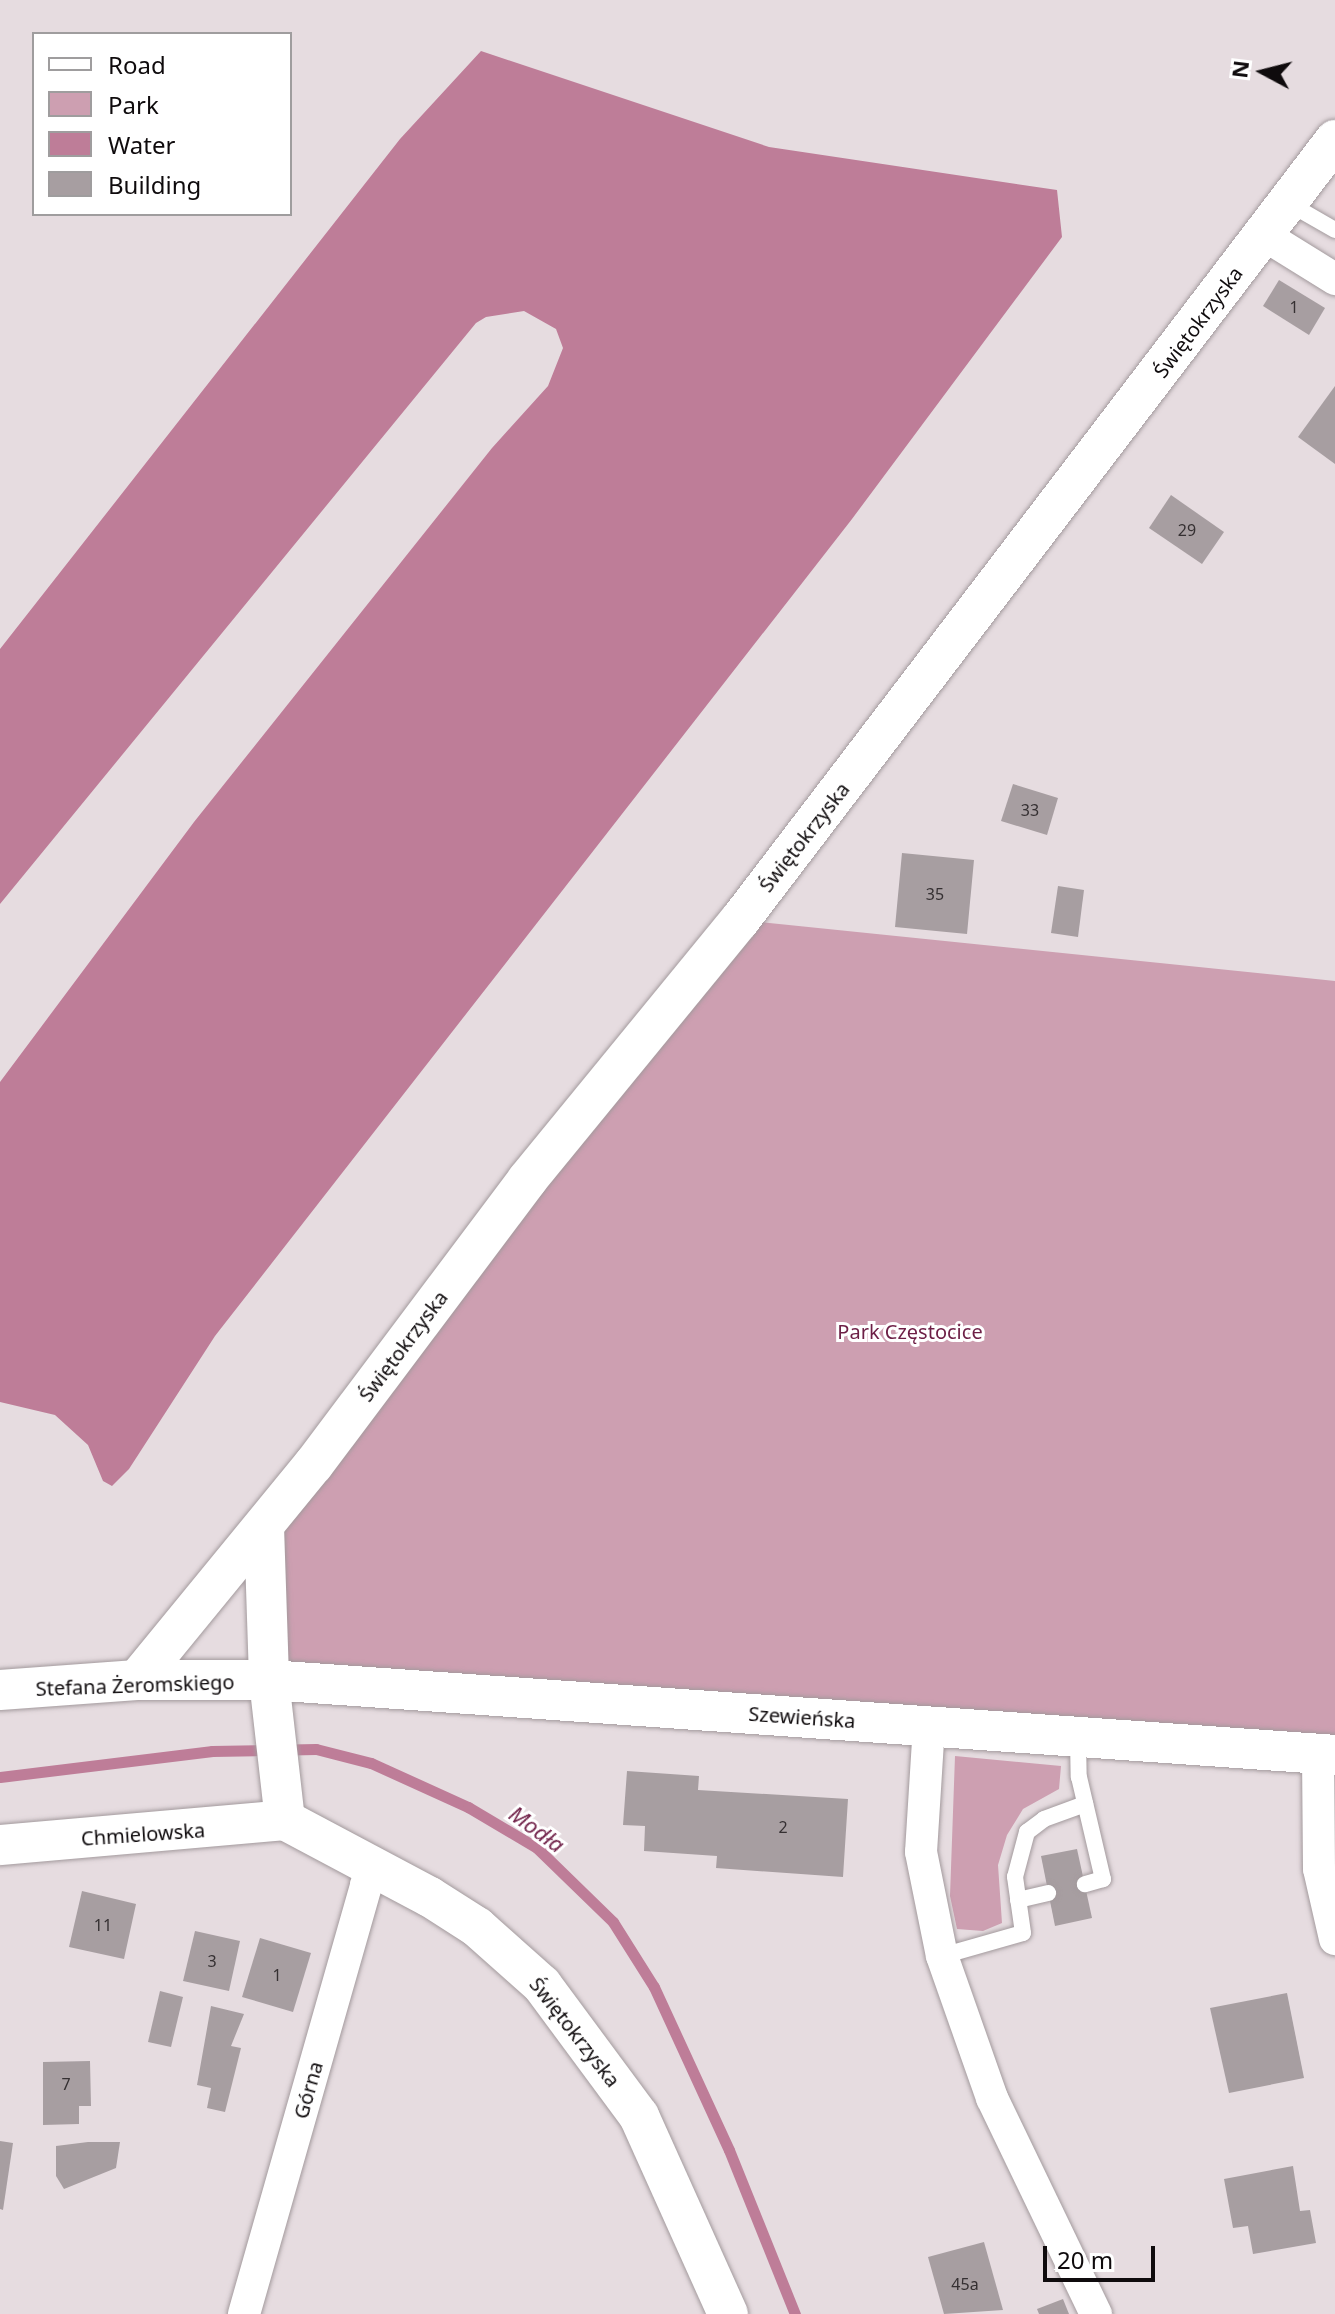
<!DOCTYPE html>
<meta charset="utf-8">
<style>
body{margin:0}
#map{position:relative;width:1335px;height:2314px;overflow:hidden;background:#e6dce0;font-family:"Noto Sans",sans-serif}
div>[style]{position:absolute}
.green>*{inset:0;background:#cd9fb1}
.water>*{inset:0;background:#be7d98}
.stream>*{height:11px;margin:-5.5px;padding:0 5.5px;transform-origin:5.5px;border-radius:5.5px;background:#be7d98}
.building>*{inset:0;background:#a79ea1}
.roads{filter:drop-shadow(0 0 2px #a39a9d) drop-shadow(0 0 2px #a39a9d)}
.service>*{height:16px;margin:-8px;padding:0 8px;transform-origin:8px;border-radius:8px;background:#fff}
.minor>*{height:32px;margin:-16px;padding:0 16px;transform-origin:16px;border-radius:16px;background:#fff}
.tertiary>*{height:40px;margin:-20px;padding:0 20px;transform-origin:20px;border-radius:20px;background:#fff}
span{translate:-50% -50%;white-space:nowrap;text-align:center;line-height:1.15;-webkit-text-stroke:6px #fff;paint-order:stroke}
.number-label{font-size:16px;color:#353032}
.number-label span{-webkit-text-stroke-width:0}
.street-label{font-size:20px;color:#0f0b0d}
.park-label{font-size:20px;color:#6d1f46}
.water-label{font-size:22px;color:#72244b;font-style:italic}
.legend{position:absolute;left:32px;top:32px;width:260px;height:184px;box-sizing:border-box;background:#fff;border:2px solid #9f9d9e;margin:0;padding:10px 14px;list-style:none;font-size:24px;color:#0f0b0d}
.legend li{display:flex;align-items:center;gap:16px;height:40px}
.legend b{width:40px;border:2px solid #9f9d9e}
.north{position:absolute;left:1223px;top:32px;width:80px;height:80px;-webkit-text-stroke:6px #fff;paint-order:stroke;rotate:277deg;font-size:22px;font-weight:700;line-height:32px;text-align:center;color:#0f0b0d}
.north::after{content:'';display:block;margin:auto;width:28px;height:36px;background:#0f0b0d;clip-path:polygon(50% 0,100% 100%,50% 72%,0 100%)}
.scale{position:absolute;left:1043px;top:2246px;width:112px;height:36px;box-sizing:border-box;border:4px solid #0f0b0d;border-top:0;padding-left:10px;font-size:24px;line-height:28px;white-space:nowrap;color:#0f0b0d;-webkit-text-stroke:6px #fff;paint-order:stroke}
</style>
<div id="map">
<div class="green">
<i style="clip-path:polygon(740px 920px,1335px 981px,1335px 1755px,269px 1680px,264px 1527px)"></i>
<i style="clip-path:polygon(955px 1756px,1061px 1766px,1059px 1789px,1023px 1809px,1007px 1835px,998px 1865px,1002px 1923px,983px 1931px,957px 1929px,950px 1896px)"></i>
</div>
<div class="water">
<i style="clip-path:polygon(481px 51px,769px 147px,1057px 190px,1062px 237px,852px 519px,215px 1336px,129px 1469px,112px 1486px,103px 1481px,88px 1445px,55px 1415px,0 1402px,0 1082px,194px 822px,492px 448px,548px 386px,563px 348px,556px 329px,524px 311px,486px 317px,476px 323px,0 904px,0 649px,400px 139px)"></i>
</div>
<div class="stream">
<i style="left:0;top:1777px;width:214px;rotate:-7deg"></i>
<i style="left:212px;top:1751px;width:104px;rotate:-1.1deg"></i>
<i style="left:316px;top:1749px;width:57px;rotate:14.3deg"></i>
<i style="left:371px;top:1763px;width:107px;rotate:24.4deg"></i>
<i style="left:468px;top:1807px;width:80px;rotate:30.7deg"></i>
<i style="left:537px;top:1848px;width:106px;rotate:44.2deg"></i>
<i style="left:613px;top:1922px;width:77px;rotate:57.8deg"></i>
<i style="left:654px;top:1987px;width:179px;rotate:65.3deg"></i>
<i style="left:729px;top:2150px;width:177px;rotate:68.1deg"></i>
</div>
<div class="building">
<i style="clip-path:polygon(1279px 280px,1325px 308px,1309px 335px,1263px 306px)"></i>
<i style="clip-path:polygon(1335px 386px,1335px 464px,1298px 437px)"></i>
<i style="clip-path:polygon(1171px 495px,1224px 532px,1202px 564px,1149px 528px)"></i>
<i style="clip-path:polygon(1013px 784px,1058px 798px,1047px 835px,1001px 821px)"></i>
<i style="clip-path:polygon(902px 853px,974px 860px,967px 934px,895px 927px)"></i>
<i style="clip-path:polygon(1058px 886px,1084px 890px,1078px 937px,1051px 933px)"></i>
<i style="clip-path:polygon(627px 1771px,699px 1776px,698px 1790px,848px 1799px,843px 1877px,716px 1868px,717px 1856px,644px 1851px,645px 1826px,623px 1825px)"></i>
<i style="clip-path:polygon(1077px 1849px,1092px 1918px,1055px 1926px,1041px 1856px)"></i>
<i style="clip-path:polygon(82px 1891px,136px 1904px,124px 1959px,69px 1947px)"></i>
<i style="clip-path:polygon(195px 1931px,240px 1941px,229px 1991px,183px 1981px)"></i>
<i style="clip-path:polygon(260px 1938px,311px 1953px,293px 2012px,242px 1997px)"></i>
<i style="clip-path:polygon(160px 1991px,183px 1997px,171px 2047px,148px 2042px)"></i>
<i style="clip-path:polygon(1287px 1993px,1304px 2078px,1229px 2093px,1210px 2008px)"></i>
<i style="clip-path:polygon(211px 2006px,244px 2014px,231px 2046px,241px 2048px,225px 2112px,207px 2108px,211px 2088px,197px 2085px)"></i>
<i style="clip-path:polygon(90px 2061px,91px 2106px,79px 2106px,79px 2124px,43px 2125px,43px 2062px)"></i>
<i style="clip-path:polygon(0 2141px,13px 2143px,3px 2210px,0 2209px)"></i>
<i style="clip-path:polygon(88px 2142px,120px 2142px,116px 2168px,64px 2189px,56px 2176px,56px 2146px)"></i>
<i style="clip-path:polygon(1293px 2166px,1300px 2211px,1310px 2210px,1316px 2243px,1253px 2254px,1248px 2226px,1233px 2228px,1224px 2179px)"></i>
<i style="clip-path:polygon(984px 2242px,1003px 2310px,944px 2314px,928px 2257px)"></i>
<i style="clip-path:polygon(1063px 2299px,1069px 2314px,1039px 2314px,1037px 2309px)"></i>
</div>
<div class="roads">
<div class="service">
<i style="left:1288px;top:203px;width:54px;rotate:29.9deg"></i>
<i style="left:1078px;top:1738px;width:39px;rotate:89deg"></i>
<i style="left:1079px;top:1777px;width:105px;rotate:76.8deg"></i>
<i style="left:1103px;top:1879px;width:19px;rotate:164deg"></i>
<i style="left:1018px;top:1900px;width:31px;rotate:-13deg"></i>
<i style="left:942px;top:1956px;width:84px;rotate:-15.9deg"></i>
<i style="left:1023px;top:1933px;width:57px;rotate:-98.1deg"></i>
<i style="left:1015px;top:1877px;width:47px;rotate:-75.1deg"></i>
<i style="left:1027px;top:1832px;width:21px;rotate:-37deg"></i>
<i style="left:1044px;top:1819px;width:44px;rotate:-20.1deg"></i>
</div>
<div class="minor">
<i style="left:1264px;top:235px;width:84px;rotate:31.8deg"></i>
<i style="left:929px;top:1725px;width:127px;rotate:93.6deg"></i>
<i style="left:921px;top:1852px;width:106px;rotate:78.6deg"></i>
<i style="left:942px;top:1956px;width:151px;rotate:70.6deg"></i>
<i style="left:992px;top:2098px;width:240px;rotate:64.3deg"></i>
<i style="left:1318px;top:1754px;width:115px;rotate:89.5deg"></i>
<i style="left:1319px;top:1869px;width:72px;rotate:77.1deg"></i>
<i style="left:244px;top:2314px;width:446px;rotate:-74.1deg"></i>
<i style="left:366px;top:1885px;width:21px;rotate:-59deg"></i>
</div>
<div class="tertiary">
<i style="left:264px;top:1527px;width:153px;rotate:88.1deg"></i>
<i style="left:269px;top:1680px;width:141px;rotate:83.5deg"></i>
<i style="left:137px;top:1680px;width:279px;rotate:-50.7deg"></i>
<i style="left:314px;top:1464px;width:355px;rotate:-53.1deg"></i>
<i style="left:527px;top:1180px;width:336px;rotate:-50.7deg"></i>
<i style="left:740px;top:920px;width:981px;rotate:-52.66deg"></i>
<i style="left:0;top:1690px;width:137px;rotate:-4.2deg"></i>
<i style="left:137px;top:1680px;width:132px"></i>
<i style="left:269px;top:1680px;width:1069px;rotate:4.02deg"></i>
<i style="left:285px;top:1820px;width:164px;rotate:28deg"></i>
<i style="left:430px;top:1897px;width:56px;rotate:32.6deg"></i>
<i style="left:477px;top:1927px;width:87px;rotate:41.7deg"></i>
<i style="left:542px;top:1985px;width:163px;rotate:53.5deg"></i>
<i style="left:639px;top:2116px;width:217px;rotate:65.8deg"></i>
<i style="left:0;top:1845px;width:286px;rotate:-5deg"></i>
</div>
</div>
<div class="number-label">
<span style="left:1294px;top:307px">1</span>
<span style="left:1187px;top:530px">29</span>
<span style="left:1030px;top:810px">33</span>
<span style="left:935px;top:894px">35</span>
<span style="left:783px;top:1827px">2</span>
<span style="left:103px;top:1925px">11</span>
<span style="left:212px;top:1961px">3</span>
<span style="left:277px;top:1975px">1</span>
<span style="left:66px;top:2084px">7</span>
<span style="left:965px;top:2284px">45a</span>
</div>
<div class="street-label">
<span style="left:1198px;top:322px;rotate:-53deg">Świętokrzyska</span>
<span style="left:804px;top:837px;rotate:-52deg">Świętokrzyska</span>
<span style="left:403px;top:1346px;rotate:-53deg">Świętokrzyska</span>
<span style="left:135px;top:1685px;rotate:-2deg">Stefana Żeromskiego</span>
<span style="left:802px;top:1717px;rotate:4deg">Szewieńska</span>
<span style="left:143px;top:1834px;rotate:-4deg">Chmielowska</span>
<span style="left:575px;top:2032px;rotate:52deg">Świętokrzyska</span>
<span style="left:308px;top:2090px;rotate:-74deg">Górna</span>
</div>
<div class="park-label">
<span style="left:910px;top:1331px">Park Częstocice</span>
</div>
<div class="water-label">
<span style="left:537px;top:1829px;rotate:36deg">Modła</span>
</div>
<ul class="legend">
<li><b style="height:10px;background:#fff"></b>Road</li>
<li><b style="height:22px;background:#cd9fb1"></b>Park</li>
<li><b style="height:22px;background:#be7d98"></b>Water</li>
<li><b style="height:22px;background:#a79ea1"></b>Building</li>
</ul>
<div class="north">N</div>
<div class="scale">20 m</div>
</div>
